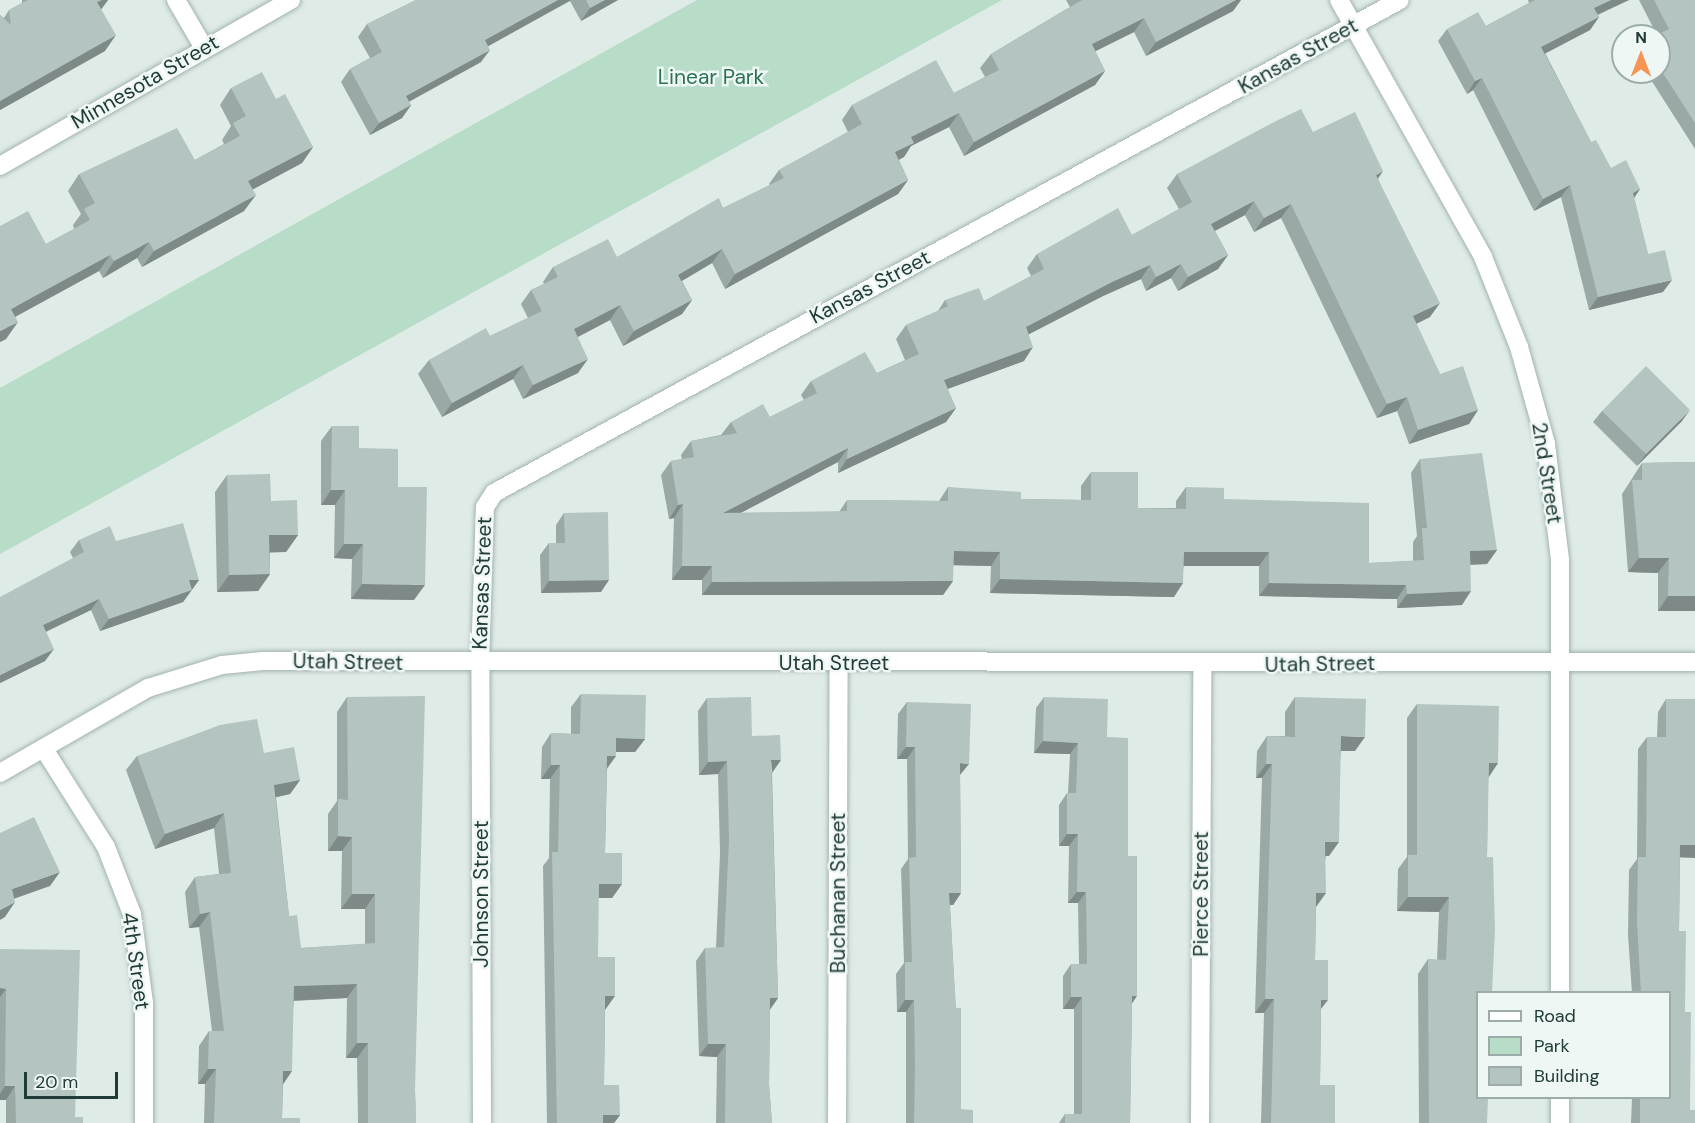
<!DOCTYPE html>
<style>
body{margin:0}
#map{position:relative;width:1695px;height:1123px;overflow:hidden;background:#dfebe7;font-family:"DM Sans",sans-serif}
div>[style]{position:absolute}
.green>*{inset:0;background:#b7dcc7}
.roads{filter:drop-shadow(0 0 2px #a2b3af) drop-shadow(0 0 2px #a2b3af)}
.minor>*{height:18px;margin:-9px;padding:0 9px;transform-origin:9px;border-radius:9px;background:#fff}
.wall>*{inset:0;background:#9ba9a6}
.shaded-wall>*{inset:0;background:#7e8a87}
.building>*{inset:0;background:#b4c5c1}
span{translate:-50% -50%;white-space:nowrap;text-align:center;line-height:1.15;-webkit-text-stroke:5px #eff7f5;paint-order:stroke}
.street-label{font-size:21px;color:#203b38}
.park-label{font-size:21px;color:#2a7251}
.legend{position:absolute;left:1476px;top:991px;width:195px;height:108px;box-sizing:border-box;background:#eff7f5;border:2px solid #9caca9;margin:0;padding:8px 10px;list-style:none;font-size:18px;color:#203b38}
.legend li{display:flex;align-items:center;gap:12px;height:30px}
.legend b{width:30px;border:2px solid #9caca9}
.north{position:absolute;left:1611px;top:24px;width:60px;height:60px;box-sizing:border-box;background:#eff7f5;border:2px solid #9caca9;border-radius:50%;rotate:0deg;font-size:16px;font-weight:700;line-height:24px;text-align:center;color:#203b38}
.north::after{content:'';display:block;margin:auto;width:21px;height:27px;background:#f49554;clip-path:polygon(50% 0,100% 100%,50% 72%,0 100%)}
.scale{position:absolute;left:24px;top:1072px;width:94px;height:27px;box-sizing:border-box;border:3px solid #203b38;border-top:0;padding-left:8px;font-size:18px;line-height:21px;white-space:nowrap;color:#203b38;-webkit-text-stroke:4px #eff7f5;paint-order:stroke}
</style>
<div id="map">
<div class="green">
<i style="clip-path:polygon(697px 0,1002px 0,0 554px,0 388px)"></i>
</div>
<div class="roads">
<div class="minor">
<i style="left:176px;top:0;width:56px;rotate:59.7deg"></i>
<i style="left:1339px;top:0;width:295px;rotate:60.7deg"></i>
<i style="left:1483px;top:257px;width:97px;rotate:68.2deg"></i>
<i style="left:1519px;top:347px;width:101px;rotate:74.4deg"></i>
<i style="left:1546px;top:444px;width:117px;rotate:83.1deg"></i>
<i style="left:1560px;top:560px;width:432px;rotate:90deg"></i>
<i style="left:0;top:166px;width:335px;rotate:-29.7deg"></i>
<i style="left:44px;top:749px;width:116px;rotate:57.7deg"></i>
<i style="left:106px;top:847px;width:72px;rotate:68.8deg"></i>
<i style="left:132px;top:914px;width:90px;rotate:82.3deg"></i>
<i style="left:144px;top:1003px;width:120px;rotate:90deg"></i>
<i style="left:0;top:773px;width:171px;rotate:-29.9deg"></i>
<i style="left:148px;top:688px;width:77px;rotate:-17.3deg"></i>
<i style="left:222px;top:665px;width:41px;rotate:-5.6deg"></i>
<i style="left:263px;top:661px;width:1432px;rotate:0.04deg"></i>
<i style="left:482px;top:1123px;width:459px;rotate:-90.2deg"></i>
<i style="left:480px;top:664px;width:157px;rotate:-88.2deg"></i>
<i style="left:485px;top:507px;width:17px;rotate:-57deg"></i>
<i style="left:494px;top:493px;width:1031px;rotate:-28.55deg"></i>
<i style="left:837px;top:1123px;width:460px;rotate:-89.8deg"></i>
<i style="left:1200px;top:1123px;width:457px;rotate:-89.7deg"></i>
<i style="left:1560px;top:1123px;width:25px;rotate:-90deg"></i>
</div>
</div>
<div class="wall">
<i style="clip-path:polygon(22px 0,108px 0,101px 9px,105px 51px,0 110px,0 15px,4px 18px,9px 10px,22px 3px)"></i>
<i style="clip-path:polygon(416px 0,618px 0,581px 21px,570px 1px,488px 46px,481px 62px,409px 102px,411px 105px,402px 118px,370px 135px,341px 82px,350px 69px,370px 58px,358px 37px,367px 24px)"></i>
<i style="clip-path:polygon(1066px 0,1241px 0,1233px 11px,1146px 56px,1134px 32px,1095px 51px,1105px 71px,1095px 85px,964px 156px,949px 127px,911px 146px,904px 157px,899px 160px,908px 180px,898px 194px,725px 289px,712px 263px,682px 281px,692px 300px,682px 314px,623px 346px,610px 320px,578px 337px,578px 373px,523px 399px,513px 379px,442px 417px,418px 374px,429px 360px,490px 336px,528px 318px,521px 304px,531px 290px,544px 284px,543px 282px,553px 267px,617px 257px,723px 208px,770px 185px,769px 184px,779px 170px,848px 132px,842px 120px,852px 105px,954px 93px,985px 77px,980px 68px,991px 54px,1070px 7px)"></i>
<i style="clip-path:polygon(1528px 0,1629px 0,1598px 15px,1599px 17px,1590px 30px,1545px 53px,1591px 142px,1611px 168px,1640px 189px,1634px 198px,1648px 254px,1663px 292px,1589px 310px,1561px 197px,1534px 211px,1473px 90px,1467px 94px,1438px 41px,1447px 29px,1486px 26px,1529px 3px)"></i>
<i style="clip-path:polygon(1639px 0,1695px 0,1695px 149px,1646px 72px,1659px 72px,1659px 36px,1657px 35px)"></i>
<i style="clip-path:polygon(231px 88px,276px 99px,313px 147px,302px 163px,253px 189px,244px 211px,142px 267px,137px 258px,103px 278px,99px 271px,15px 317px,6px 339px,0 342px,46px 244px,74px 229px,73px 225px,81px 214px,68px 191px,79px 174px,195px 160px,224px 144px,222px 140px,231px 126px,220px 105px)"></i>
<i style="clip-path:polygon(1313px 132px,1378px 179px,1430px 317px,1416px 324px,1440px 374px,1478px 410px,1469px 424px,1409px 444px,1397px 411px,1377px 418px,1281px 218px,1254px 232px,1245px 215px,1215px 231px,1228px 255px,1218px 269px,1178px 291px,1171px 278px,1146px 291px,1141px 279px,1103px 296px,1028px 334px,1024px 361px,947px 389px,956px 408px,946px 422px,838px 473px,838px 462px,740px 513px,839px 512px,847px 500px,939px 501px,948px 487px,1021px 499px,1081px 500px,1081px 486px,1091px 472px,1138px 508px,1176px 508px,1176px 501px,1186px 487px,1224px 499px,1369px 563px,1413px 561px,1413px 542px,1417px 536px,1411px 473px,1420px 459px,1497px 550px,1487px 564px,1470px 565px,1462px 605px,1397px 608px,1397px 599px,1259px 596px,1259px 566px,1184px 566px,1174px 597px,990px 593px,991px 566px,953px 565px,953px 581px,943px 595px,702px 595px,702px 580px,672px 580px,674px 518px,669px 519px,661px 475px,671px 461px,682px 459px,681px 455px,691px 441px,721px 435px,731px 422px,770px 417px,804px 400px,801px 395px,811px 381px,877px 373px,905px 360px,896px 339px,906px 325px,938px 311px,945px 300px,984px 301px,1031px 276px,1027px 268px,1037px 254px,1132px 235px,1179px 209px,1167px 188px,1177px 174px)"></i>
<i style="clip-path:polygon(1602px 411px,1682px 421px,1637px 466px,1593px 422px)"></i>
<i style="clip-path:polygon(332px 426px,359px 448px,398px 487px,414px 600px,351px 599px,352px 559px,334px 558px,335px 505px,321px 505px,321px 441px)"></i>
<i style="clip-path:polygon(1695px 462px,1695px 611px,1658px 611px,1658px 573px,1628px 572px,1622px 494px,1642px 463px)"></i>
<i style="clip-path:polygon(227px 475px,271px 501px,298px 535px,286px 552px,270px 552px,270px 574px,258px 591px,217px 592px,215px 492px)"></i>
<i style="clip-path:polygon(564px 513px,601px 592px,541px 593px,540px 555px,549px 543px,556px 543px,556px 525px)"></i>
<i style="clip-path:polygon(79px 540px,116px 541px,199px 580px,183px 602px,100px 631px,91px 610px,46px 632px,45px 661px,0 683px,73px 558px,70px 552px)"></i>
<i style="clip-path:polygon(581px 694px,645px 739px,635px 752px,616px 752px,616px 756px,607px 769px,605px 853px,622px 884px,612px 898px,598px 898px,598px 957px,605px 1010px,604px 1085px,620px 1115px,614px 1123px,547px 1123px,543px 866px,549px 858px,550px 779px,541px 779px,542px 747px,551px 733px,571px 734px,571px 707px)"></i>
<i style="clip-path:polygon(347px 697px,415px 1091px,416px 1123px,358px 1123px,357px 1058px,346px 1058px,347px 998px,294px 1001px,283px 1084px,282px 1118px,300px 1123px,204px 1123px,205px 1084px,198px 1084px,199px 1046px,209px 1031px,212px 1031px,199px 927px,189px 928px,185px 892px,195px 877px,219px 874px,214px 828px,155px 849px,126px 770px,137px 756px,264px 753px,300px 780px,290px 794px,276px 797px,289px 916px,301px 948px,365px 944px,365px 909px,341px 909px,342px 851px,328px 851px,328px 814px,337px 801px,337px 712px)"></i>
<i style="clip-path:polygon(1044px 697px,1107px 737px,1128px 856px,1132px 1005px,1130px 1123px,1059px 1123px,1065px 1114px,1074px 1114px,1074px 1009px,1063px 1009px,1063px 976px,1071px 964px,1079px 964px,1078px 903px,1068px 903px,1069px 846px,1059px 846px,1059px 805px,1067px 793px,1068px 793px,1070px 754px,1034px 753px,1036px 708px)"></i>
<i style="clip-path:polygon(1295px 697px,1355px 751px,1341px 751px,1329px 856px,1326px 856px,1316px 907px,1315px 960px,1321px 1010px,1320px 1085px,1335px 1123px,1261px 1123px,1264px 1013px,1255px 1013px,1262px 778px,1256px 778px,1257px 751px,1267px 736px,1285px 736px,1285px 712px)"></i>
<i style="clip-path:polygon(707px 698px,752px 736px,772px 773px,778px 998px,770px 1009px,769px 1084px,772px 1123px,716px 1123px,717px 1057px,699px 1056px,696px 961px,705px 948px,716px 948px,720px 853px,718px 774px,699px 775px,698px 711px)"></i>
<i style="clip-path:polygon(1666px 699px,1680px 858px,1679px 931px,1685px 1012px,1690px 1110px,1695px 1123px,1631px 1123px,1632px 1098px,1670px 1098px,1670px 993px,1632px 993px,1628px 935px,1629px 870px,1637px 859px,1638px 749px,1647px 737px,1657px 737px,1658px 712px)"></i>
<i style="clip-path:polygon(907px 702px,960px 775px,961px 893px,953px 905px,950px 905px,961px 1109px,973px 1123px,906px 1123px,906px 1012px,897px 1012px,896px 974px,904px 963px,901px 869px,908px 859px,907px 759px,897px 759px,898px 714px)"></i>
<i style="clip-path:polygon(1417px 704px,1498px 763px,1488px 778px,1487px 857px,1487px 1123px,1419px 1123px,1418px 974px,1428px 959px,1437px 960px,1439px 912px,1397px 911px,1398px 869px,1407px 857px,1407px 718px)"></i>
<i style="clip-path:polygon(0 949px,75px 1117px,83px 1123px,6px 1123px,6px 1100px,0 1100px)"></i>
</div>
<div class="shaded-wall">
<i style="clip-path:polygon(102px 0,108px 0,100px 11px,97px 2px)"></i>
<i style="clip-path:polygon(558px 0,571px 0,476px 53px,485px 40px)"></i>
<i style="clip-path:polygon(605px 0,618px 0,581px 21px,590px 8px)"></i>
<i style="clip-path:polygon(1236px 0,1241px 0,1233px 11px,1146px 56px,1156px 42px)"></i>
<i style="clip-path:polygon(1611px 0,1629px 0,1585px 20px,1594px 8px)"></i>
<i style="clip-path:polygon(1599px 17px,1590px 30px,1533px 60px,1541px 47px)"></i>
<i style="clip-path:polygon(1144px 18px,1134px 32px,1082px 58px,1092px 44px)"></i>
<i style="clip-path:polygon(116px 35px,105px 51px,0 110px,0 101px)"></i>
<i style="clip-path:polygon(490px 50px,481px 62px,397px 108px,406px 96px)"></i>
<i style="clip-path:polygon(1105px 71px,1095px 85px,964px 156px,974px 142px)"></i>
<i style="clip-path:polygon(1482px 78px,1473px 90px,1467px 94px,1475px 81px)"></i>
<i style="clip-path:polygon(411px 105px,402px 118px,370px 135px,379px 123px)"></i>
<i style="clip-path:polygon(959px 113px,949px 127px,911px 146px,904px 157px,885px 166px,895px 152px,911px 137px)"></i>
<i style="clip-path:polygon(313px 147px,302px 163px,237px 198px,248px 181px)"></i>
<i style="clip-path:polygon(1383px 171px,1374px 185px,1376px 175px)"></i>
<i style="clip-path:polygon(908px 180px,898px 194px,725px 289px,735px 274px)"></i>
<i style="clip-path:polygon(1570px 185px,1561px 197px,1534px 211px,1543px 199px)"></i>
<i style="clip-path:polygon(1640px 189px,1632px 201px,1633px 193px)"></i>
<i style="clip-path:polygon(256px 195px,244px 211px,142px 267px,154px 251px)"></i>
<i style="clip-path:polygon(1254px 201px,1245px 215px,1201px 238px,1211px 224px)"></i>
<i style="clip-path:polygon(1291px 204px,1281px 218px,1254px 232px,1264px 218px)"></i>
<i style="clip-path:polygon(149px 242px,137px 258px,103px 278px,114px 261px)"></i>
<i style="clip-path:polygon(722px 249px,712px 263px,668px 289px,678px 275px)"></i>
<i style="clip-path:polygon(110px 255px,99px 271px,0 325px,11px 309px)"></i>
<i style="clip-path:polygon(1228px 255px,1218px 269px,1178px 291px,1188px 277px)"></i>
<i style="clip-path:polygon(1181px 264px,1171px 278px,1146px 291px,1156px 277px)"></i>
<i style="clip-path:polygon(1150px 265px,1141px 279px,1103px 296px,1016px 341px,1026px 327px,1112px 282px)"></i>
<i style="clip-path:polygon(1672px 280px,1663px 292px,1589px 310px,1598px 297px)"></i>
<i style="clip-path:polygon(692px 300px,682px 314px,623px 346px,634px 331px)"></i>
<i style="clip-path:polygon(1440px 303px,1430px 317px,1403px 330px,1413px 316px)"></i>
<i style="clip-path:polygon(620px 305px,610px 320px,564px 344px,574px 329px)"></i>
<i style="clip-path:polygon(18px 322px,6px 339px,0 342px,0 331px)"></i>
<i style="clip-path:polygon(1033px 347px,1024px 361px,934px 394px,944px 380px)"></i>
<i style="clip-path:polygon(588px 359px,578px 373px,523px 399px,533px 385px)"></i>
<i style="clip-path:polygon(523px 365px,513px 379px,442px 417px,452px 403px)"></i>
<i style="clip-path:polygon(1407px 397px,1397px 411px,1377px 418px,1387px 404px)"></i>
<i style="clip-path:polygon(956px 408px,946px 422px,838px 473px,847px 459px)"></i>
<i style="clip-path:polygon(1478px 410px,1469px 424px,1409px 444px,1418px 430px)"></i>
<i style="clip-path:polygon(1690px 410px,1682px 421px,1637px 466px,1646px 454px)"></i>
<i style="clip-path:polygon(848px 448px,838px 462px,714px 527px,723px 513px)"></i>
<i style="clip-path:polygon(331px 490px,345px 490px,335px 505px,321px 505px)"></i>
<i style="clip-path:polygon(683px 504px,674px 518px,669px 519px,678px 505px)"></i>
<i style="clip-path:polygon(269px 535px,298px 535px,286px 552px,257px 553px)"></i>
<i style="clip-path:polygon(344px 544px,363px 544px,352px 559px,334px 558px)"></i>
<i style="clip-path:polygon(1497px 550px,1487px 564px,1460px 565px,1470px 551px)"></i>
<i style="clip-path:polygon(954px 551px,1000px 552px,991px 566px,944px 565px)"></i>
<i style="clip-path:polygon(1184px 552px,1269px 552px,1259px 566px,1174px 566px)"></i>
<i style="clip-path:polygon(1639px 558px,1669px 558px,1658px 573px,1628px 572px)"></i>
<i style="clip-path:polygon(682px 566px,712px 566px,702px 580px,672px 580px)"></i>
<i style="clip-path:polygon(270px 574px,258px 591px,217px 592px,229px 575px)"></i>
<i style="clip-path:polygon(1000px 579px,1183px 583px,1174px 597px,990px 593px)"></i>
<i style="clip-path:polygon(189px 580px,199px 580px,183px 602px,100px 631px,109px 619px)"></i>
<i style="clip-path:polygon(609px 580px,601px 592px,541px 593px,549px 581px)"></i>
<i style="clip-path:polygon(953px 581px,943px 595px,702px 595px,712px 582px)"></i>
<i style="clip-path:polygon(1269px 583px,1406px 585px,1397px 599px,1259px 596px)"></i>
<i style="clip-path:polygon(362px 584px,425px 585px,414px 600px,351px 599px)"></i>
<i style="clip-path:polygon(1471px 591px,1462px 605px,1397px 608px,1407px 594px)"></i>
<i style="clip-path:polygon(1668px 596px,1695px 596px,1695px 611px,1658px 611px)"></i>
<i style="clip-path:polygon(99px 599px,91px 610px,34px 637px,43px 625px)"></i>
<i style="clip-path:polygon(54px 649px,45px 661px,0 683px,0 675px)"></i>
<i style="clip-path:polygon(1341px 736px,1365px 737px,1355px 751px,1331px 751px)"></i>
<i style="clip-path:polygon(616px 738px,645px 739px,635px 752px,607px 752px)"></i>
<i style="clip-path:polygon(1043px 741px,1078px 743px,1070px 754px,1034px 753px)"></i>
<i style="clip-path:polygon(906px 747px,915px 747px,907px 759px,897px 759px)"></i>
<i style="clip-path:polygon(607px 756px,616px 756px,606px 769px)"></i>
<i style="clip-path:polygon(771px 760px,781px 760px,772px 773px)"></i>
<i style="clip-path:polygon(727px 761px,718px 774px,699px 775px,708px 762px)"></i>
<i style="clip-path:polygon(960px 763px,969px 764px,960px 775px,951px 775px)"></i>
<i style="clip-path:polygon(1489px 763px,1498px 763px,1488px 778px)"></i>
<i style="clip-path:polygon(1266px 764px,1272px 764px,1262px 778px,1256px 778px)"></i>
<i style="clip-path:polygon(551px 765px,560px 765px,550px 779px,541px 779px)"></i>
<i style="clip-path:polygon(300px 780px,290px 794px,264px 800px,274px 785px)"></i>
<i style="clip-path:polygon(224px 813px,214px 828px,155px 849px,165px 834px)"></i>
<i style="clip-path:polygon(1067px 834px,1078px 834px,1069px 846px,1059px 846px)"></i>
<i style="clip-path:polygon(338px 836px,352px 837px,342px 851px,328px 851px)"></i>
<i style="clip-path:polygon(1325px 842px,1339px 842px,1329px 856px,1315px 856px)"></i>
<i style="clip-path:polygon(1680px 845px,1695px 845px,1695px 858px,1671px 857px)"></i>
<i style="clip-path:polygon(60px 872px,50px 886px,2px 903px,12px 889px)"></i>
<i style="clip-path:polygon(599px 884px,622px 884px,612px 898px,589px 898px)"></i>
<i style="clip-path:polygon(1077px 892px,1086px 892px,1078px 903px,1068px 903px)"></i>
<i style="clip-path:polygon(949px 893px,961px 893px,953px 905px,941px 905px)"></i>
<i style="clip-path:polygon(1316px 893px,1326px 893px,1316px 907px)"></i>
<i style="clip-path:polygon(352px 894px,375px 894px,365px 909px,341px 909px)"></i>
<i style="clip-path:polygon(1408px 897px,1449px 897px,1439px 912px,1397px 911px)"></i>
<i style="clip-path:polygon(15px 902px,5px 917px,0 920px,0 910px)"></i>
<i style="clip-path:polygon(210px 912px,199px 927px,189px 928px,200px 914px)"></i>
<i style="clip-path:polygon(357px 984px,347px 998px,284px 1001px,294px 986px)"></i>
<i style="clip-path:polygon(0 988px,6px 989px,0 997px)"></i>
<i style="clip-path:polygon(605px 996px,615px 996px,605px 1010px)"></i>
<i style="clip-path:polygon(1132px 996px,1137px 996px,1129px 1008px)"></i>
<i style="clip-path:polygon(1071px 997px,1082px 997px,1074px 1009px,1063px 1009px)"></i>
<i style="clip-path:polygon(770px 998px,778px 998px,769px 1011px)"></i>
<i style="clip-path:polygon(1265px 999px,1274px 999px,1264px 1013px,1255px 1013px)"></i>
<i style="clip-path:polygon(905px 1000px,914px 1000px,906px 1012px,897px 1012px)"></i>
<i style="clip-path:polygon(1321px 1000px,1328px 1000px,1317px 1014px)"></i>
<i style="clip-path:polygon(357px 1043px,368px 1043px,357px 1058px,346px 1058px)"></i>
<i style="clip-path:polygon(708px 1044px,726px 1044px,717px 1057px,699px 1056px)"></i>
<i style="clip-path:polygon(208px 1069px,216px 1069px,205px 1084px,198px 1084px)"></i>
<i style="clip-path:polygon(283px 1071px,292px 1071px,282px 1086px)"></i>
<i style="clip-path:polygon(5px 1086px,15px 1086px,6px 1100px,0 1100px,0 1094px)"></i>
<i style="clip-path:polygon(603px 1115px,620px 1115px,614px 1123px,597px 1123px)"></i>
</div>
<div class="building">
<i style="clip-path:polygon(28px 0,102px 0,97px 2px,116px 35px,0 101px,0 15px,11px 25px,9px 10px)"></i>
<i style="clip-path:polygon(416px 0,558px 0,485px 40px,490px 50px,406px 96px,411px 105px,379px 123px,350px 69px,382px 52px,367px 24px)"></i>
<i style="clip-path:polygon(586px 0,605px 0,590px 8px)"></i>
<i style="clip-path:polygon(1082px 0,1236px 0,1156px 42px,1144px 18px,1092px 44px,1105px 71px,974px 142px,959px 113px,911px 137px,914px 143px,895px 152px,908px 180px,735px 274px,722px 249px,678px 275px,692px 300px,634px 331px,620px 305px,574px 329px,588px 359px,533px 385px,523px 365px,452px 403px,429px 360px,486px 328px,490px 336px,542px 311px,531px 290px,558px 277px,553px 267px,608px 239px,617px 257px,719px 198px,723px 208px,784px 178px,779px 170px,862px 124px,852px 105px,936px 60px,954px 93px,999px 70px,991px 54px)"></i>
<i style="clip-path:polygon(1535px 0,1611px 0,1594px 8px,1599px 17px,1541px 47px,1591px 142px,1596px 140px,1611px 168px,1626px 160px,1640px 189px,1633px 193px,1648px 254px,1665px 250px,1672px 280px,1598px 297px,1570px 185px,1543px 199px,1482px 78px,1475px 81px,1447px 29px,1478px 12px,1486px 26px)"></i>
<i style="clip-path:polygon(1654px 0,1695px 0,1695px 123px,1659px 67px,1659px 36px,1654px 36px,1669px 29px)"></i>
<i style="clip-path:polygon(262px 72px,276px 99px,285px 94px,313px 147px,248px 181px,256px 195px,154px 251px,149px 242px,114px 261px,110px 255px,11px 309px,18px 322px,0 331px,0 226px,28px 211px,46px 244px,90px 220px,84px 209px,95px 203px,79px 174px,177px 128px,195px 160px,240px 136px,233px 123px,246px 116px,231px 88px)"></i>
<i style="clip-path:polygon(1301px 109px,1313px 132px,1355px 112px,1383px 171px,1376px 175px,1440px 303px,1413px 316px,1440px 374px,1463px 366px,1478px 410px,1418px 430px,1407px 397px,1387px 404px,1291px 204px,1264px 218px,1254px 201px,1211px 224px,1228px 255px,1188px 277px,1181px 264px,1156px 277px,1150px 265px,1112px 282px,1026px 327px,1033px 347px,944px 380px,956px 408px,847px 459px,848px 448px,723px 513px,847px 511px,847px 500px,948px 501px,948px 487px,1021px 492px,1021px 499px,1091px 500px,1091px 472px,1138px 472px,1138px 508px,1186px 509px,1186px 487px,1224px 488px,1224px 499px,1369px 503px,1369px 563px,1424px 560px,1422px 528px,1427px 528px,1420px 459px,1482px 453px,1497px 550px,1470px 551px,1471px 591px,1407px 594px,1406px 585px,1269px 583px,1269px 552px,1184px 552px,1183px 583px,1000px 579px,1000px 552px,954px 551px,953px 581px,712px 582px,712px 566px,682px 566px,683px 504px,678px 505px,671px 461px,694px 457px,691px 441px,737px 433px,731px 422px,763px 404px,770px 417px,817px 393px,811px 381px,865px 352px,877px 373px,919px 354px,906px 325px,948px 306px,945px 300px,979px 288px,984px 301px,1044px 269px,1037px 254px,1118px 208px,1132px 235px,1192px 202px,1177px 174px,1272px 123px)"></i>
<i style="clip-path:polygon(1646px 366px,1690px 410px,1646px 454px,1602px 411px)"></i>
<i style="clip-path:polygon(332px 426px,359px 426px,359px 448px,398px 449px,398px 487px,427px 487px,425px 585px,362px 584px,363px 544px,344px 544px,345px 490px,331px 490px)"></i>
<i style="clip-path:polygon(1695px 462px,1695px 596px,1668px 596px,1669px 558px,1639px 558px,1632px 480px,1642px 480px,1642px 463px)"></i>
<i style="clip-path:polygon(270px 474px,271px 501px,297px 500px,298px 535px,269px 535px,270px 574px,229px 575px,227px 475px)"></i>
<i style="clip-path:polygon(608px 512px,609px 580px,549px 581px,549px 543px,565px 543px,564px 513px)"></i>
<i style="clip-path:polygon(183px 523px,199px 580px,189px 580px,192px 590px,109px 619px,99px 599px,43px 625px,54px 649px,0 675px,0 597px,84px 552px,79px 540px,110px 526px,116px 541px)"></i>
<i style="clip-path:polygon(581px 694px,646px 695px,645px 739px,616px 738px,616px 756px,607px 756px,605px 853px,622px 853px,622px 884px,599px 884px,598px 957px,615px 957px,615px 996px,605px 996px,604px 1085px,619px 1085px,620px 1115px,603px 1115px,603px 1123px,557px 1123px,552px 852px,558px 852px,560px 765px,551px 765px,551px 733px,580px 734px)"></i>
<i style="clip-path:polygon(425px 696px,415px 1091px,416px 1123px,368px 1123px,368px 1043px,357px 1043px,357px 984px,294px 986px,292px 1071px,283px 1071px,282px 1118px,300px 1118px,300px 1123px,214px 1123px,216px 1069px,208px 1069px,209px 1031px,224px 1031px,210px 912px,200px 914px,195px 877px,231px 873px,224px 813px,165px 834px,137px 756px,220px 725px,257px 719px,264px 753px,294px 747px,300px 780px,274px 785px,289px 916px,297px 915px,301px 948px,375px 943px,375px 894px,352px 894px,352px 837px,338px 836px,338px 799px,348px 800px,347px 697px)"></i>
<i style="clip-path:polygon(751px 697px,752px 736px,780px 735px,781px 760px,771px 760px,778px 998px,770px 998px,769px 1084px,772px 1123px,725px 1123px,726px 1044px,708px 1044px,705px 948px,724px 947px,729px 840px,727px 761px,708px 762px,707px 698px)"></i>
<i style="clip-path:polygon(1044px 697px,1108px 699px,1107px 737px,1128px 738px,1128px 856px,1137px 856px,1137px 996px,1132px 996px,1130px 1123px,1065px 1123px,1065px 1114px,1082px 1114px,1082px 997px,1071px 997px,1071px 964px,1087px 964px,1086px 892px,1077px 892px,1078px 834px,1067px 834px,1067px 793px,1076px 793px,1078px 743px,1043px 741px)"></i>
<i style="clip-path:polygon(1295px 697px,1366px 699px,1365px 737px,1341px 736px,1339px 842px,1325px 842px,1326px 893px,1316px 893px,1315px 960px,1328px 960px,1328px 1000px,1321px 1000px,1320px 1085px,1335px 1085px,1335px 1123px,1271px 1123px,1274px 999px,1265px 999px,1272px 764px,1266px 764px,1267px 736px,1295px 737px)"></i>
<i style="clip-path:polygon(1666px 699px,1695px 699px,1695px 845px,1680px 845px,1679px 931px,1686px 931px,1685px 1012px,1691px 1012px,1690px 1110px,1695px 1110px,1695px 1123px,1640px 1123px,1640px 1098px,1670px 1098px,1670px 993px,1641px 993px,1637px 922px,1638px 857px,1646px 857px,1647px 737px,1666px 737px)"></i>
<i style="clip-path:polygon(907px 702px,971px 704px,969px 764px,960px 763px,961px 893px,949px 893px,956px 1008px,961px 1008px,961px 1109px,973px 1110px,973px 1123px,914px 1123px,915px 1066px,914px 1000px,905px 1000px,905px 962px,912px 962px,909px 858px,916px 857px,915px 747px,906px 747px)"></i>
<i style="clip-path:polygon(1417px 704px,1499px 706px,1498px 763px,1489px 763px,1487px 857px,1493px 857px,1495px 930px,1492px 993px,1478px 993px,1478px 1098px,1488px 1098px,1487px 1123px,1429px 1123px,1428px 959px,1446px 960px,1449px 897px,1408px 897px,1408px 855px,1417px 855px)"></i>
<i style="clip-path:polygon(34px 817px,60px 872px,12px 889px,15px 902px,0 910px,0 833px)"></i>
<i style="clip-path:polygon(0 949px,80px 950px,75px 1117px,83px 1117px,83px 1123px,16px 1123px,15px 1086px,5px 1086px,6px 989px,0 988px)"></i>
</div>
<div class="street-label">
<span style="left:1298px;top:56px;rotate:-29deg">Kansas Street</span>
<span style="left:145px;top:82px;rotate:-30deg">Minnesota Street</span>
<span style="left:870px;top:287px;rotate:-28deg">Kansas Street</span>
<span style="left:1547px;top:473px;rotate:81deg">2nd Street</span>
<span style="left:482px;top:583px;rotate:-88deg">Kansas Street</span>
<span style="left:348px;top:662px;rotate:1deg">Utah Street</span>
<span style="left:834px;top:663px">Utah Street</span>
<span style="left:1320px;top:664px;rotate:-1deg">Utah Street</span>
<span style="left:838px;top:893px;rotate:-90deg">Buchanan Street</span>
<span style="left:481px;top:894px;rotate:-90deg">Johnson Street</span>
<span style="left:1201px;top:894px;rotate:-90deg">Pierce Street</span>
<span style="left:136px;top:961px;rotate:82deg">4th Street</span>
</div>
<div class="park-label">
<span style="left:711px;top:77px">Linear Park</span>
</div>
<ul class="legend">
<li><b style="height:8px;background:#fff"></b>Road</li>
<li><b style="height:16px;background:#b7dcc7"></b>Park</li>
<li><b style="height:16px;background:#b4c5c1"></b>Building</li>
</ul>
<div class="north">N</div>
<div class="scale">20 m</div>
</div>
